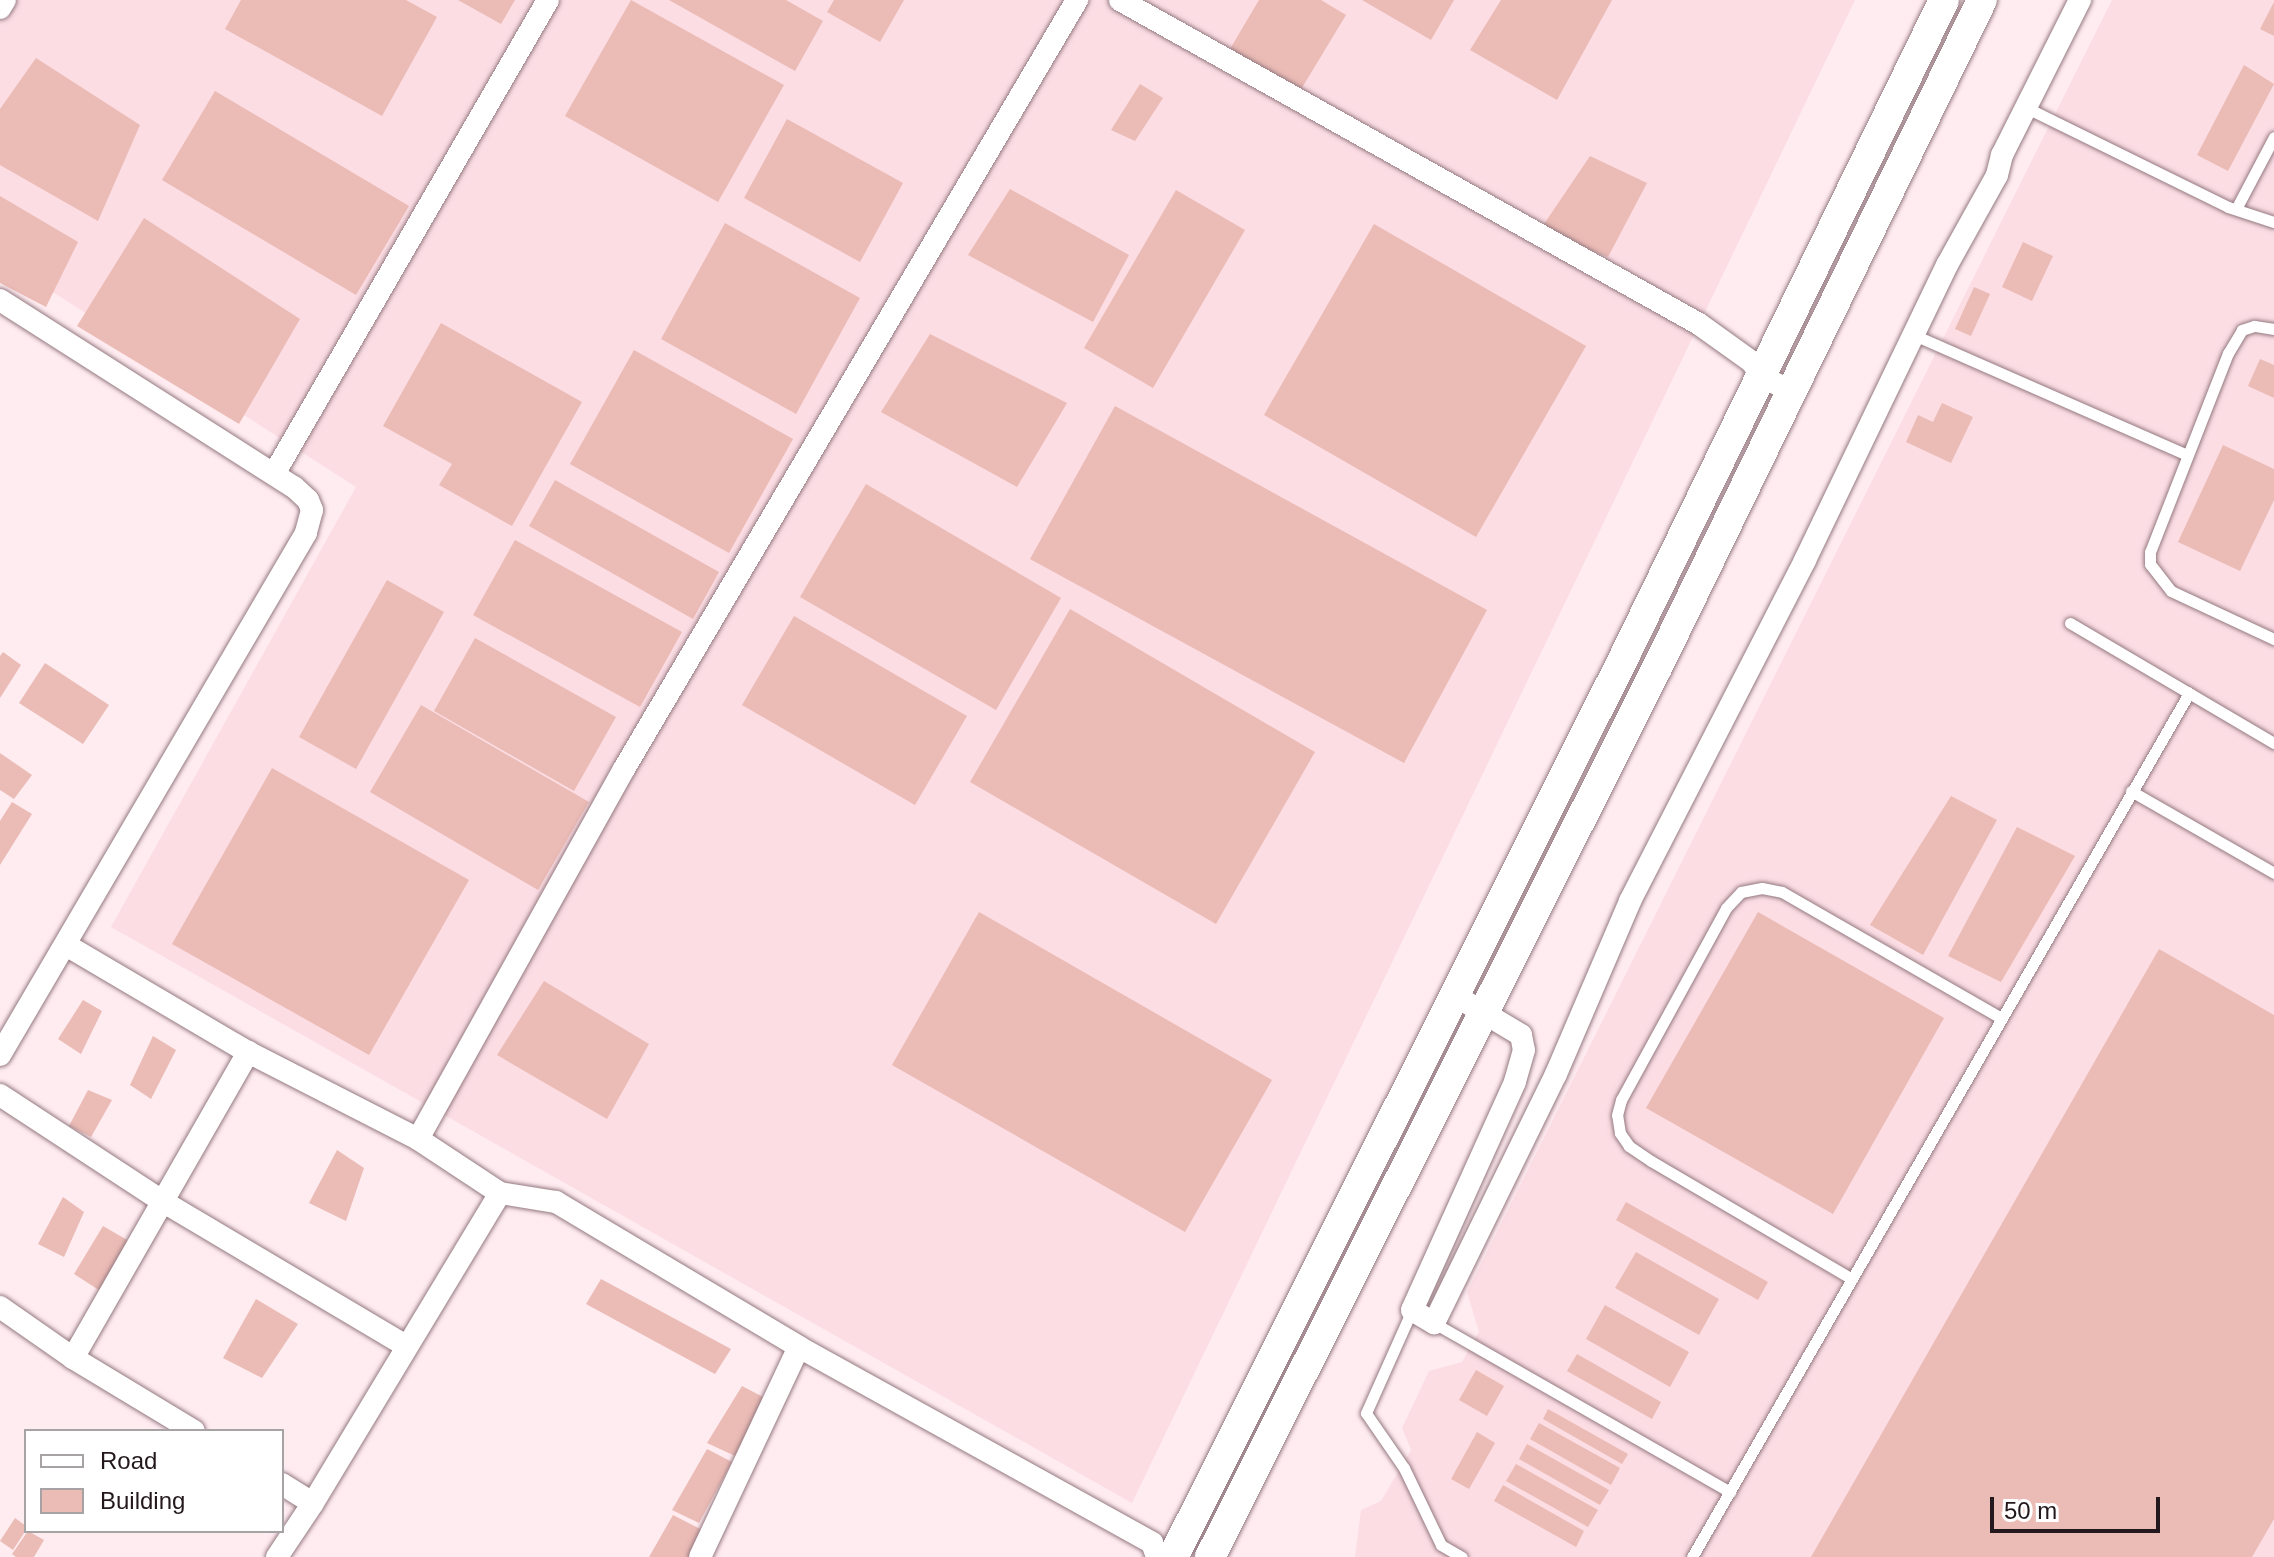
<!DOCTYPE html>
<style>
body{margin:0}
#map{position:relative;width:2274px;height:1557px;overflow:hidden;background:#ffecf1;font-family:Helvetica,sans-serif}
div>[style]{position:absolute}
.built>*{inset:0;background:#fcdde4}
.building>*{inset:0;background:#ebbbb5}
.roads{filter:drop-shadow(0 0 2px #947980) drop-shadow(0 0 2px #947980)}
.lane>*{height:11px;margin:-5.5px;padding:0 5.5px;transform-origin:5.5px;border-radius:5.5px;background:#fff}
.street>*{height:22px;margin:-11px;padding:0 11px;transform-origin:11px;border-radius:11px;background:#fff}
.secondary>*{height:30px;margin:-15px;padding:0 15px;transform-origin:15px;border-radius:15px;background:#fff}
span{translate:-50% -50%;white-space:nowrap;text-align:center;line-height:1.15;-webkit-text-stroke:7px #fff;paint-order:stroke}
.legend{position:absolute;left:24px;top:1429px;width:260px;height:104px;box-sizing:border-box;background:#fff;border:2px solid #a7a3a4;margin:0;padding:10px 14px;list-style:none;font-size:24px;color:#23181b}
.legend li{display:flex;align-items:center;gap:16px;height:40px}
.legend b{width:40px;border:2px solid #a7a3a4}
.scale{position:absolute;left:1990px;top:1497px;width:170px;height:36px;box-sizing:border-box;border:4px solid #23181b;border-top:0;padding-left:10px;font-size:24px;line-height:28px;white-space:nowrap;color:#23181b;-webkit-text-stroke:6px #fff;paint-order:stroke}
</style>
<div id="map">
<div class="built">
<i style="clip-path:polygon(0 0,1855px 0,1132px 1503px,111px 927px,356px 487px,0 258px)"></i>
<i style="clip-path:polygon(2112px 0,2274px 0,2274px 1557px,1355px 1557px,1361px 1510px,1381px 1501px,1411px 1450px,1402px 1428px,1429px 1371px,1462px 1362px,1479px 1332px,1467px 1292px)"></i>
</div>
<div class="building">
<i style="clip-path:polygon(241px 0,406px 0,437px 17px,382px 116px,225px 29px)"></i>
<i style="clip-path:polygon(458px 0,515px 0,501px 24px)"></i>
<i style="clip-path:polygon(631px 0,784px 85px,718px 202px,565px 116px)"></i>
<i style="clip-path:polygon(669px 0,786px 0,823px 21px,795px 71px)"></i>
<i style="clip-path:polygon(834px 0,904px 0,880px 42px,827px 12px)"></i>
<i style="clip-path:polygon(1259px 0,1321px 0,1346px 15px,1300px 91px,1230px 49px)"></i>
<i style="clip-path:polygon(1362px 0,1454px 0,1431px 40px)"></i>
<i style="clip-path:polygon(1501px 0,1612px 0,1557px 100px,1470px 50px)"></i>
<i style="clip-path:polygon(2274px 2px,2274px 36px,2260px 29px)"></i>
<i style="clip-path:polygon(36px 58px,140px 125px,98px 221px,0 165px,0 109px)"></i>
<i style="clip-path:polygon(2244px 65px,2274px 84px,2228px 171px,2197px 155px)"></i>
<i style="clip-path:polygon(1140px 84px,1163px 98px,1135px 141px,1111px 130px)"></i>
<i style="clip-path:polygon(215px 91px,409px 206px,356px 295px,162px 180px)"></i>
<i style="clip-path:polygon(787px 119px,903px 183px,860px 262px,744px 198px)"></i>
<i style="clip-path:polygon(1590px 156px,1647px 183px,1608px 257px,1540px 230px)"></i>
<i style="clip-path:polygon(1010px 189px,1129px 255px,1093px 322px,968px 255px)"></i>
<i style="clip-path:polygon(1176px 190px,1245px 230px,1153px 388px,1084px 348px)"></i>
<i style="clip-path:polygon(0 196px,78px 242px,46px 307px,0 283px)"></i>
<i style="clip-path:polygon(144px 218px,300px 319px,239px 424px,77px 326px)"></i>
<i style="clip-path:polygon(725px 223px,860px 298px,796px 414px,661px 339px)"></i>
<i style="clip-path:polygon(1374px 224px,1586px 346px,1476px 537px,1264px 415px)"></i>
<i style="clip-path:polygon(2023px 242px,2053px 256px,2032px 301px,2002px 287px)"></i>
<i style="clip-path:polygon(1974px 287px,1990px 294px,1971px 336px,1955px 329px)"></i>
<i style="clip-path:polygon(441px 323px,582px 402px,512px 526px,439px 485px,452px 464px,383px 426px)"></i>
<i style="clip-path:polygon(930px 334px,1067px 403px,1017px 487px,881px 412px)"></i>
<i style="clip-path:polygon(634px 350px,793px 439px,729px 553px,570px 464px)"></i>
<i style="clip-path:polygon(2260px 359px,2274px 365px,2274px 398px,2248px 386px)"></i>
<i style="clip-path:polygon(1942px 403px,1973px 417px,1951px 463px,1906px 442px,1918px 415px,1933px 422px)"></i>
<i style="clip-path:polygon(1115px 406px,1487px 610px,1404px 763px,1030px 559px)"></i>
<i style="clip-path:polygon(2223px 445px,2274px 469px,2274px 500px,2240px 571px,2178px 542px)"></i>
<i style="clip-path:polygon(555px 480px,719px 572px,693px 619px,529px 526px)"></i>
<i style="clip-path:polygon(866px 484px,1061px 598px,996px 710px,800px 597px)"></i>
<i style="clip-path:polygon(515px 540px,682px 632px,640px 707px,473px 615px)"></i>
<i style="clip-path:polygon(387px 580px,444px 612px,356px 769px,299px 737px)"></i>
<i style="clip-path:polygon(1070px 609px,1315px 752px,1216px 924px,970px 782px)"></i>
<i style="clip-path:polygon(794px 616px,967px 716px,915px 805px,742px 705px)"></i>
<i style="clip-path:polygon(475px 638px,616px 717px,574px 791px,434px 711px)"></i>
<i style="clip-path:polygon(3px 652px,21px 665px,0 698px,0 656px)"></i>
<i style="clip-path:polygon(45px 663px,109px 705px,83px 744px,19px 703px)"></i>
<i style="clip-path:polygon(421px 705px,589px 802px,538px 890px,370px 792px)"></i>
<i style="clip-path:polygon(0 753px,32px 775px,14px 799px,0 790px)"></i>
<i style="clip-path:polygon(272px 768px,469px 880px,369px 1055px,172px 944px)"></i>
<i style="clip-path:polygon(1951px 796px,1997px 820px,1923px 955px,1870px 925px)"></i>
<i style="clip-path:polygon(12px 802px,32px 814px,0 865px,0 821px)"></i>
<i style="clip-path:polygon(2017px 827px,2075px 856px,2001px 982px,1948px 956px)"></i>
<i style="clip-path:polygon(979px 912px,1272px 1080px,1185px 1232px,892px 1065px)"></i>
<i style="clip-path:polygon(1758px 912px,1944px 1018px,1833px 1214px,1646px 1108px)"></i>
<i style="clip-path:polygon(2159px 949px,2274px 1015px,2274px 1519px,2252px 1557px,1811px 1557px)"></i>
<i style="clip-path:polygon(544px 981px,649px 1044px,607px 1119px,497px 1055px)"></i>
<i style="clip-path:polygon(83px 1000px,102px 1011px,81px 1054px,58px 1039px)"></i>
<i style="clip-path:polygon(153px 1036px,176px 1050px,151px 1099px,130px 1085px)"></i>
<i style="clip-path:polygon(88px 1090px,112px 1100px,91px 1137px,69px 1126px)"></i>
<i style="clip-path:polygon(337px 1150px,364px 1168px,346px 1221px,309px 1203px)"></i>
<i style="clip-path:polygon(63px 1197px,84px 1212px,64px 1257px,38px 1244px)"></i>
<i style="clip-path:polygon(1626px 1202px,1768px 1282px,1758px 1300px,1616px 1220px)"></i>
<i style="clip-path:polygon(103px 1226px,134px 1244px,105px 1294px,74px 1274px)"></i>
<i style="clip-path:polygon(1636px 1252px,1719px 1299px,1699px 1335px,1615px 1288px)"></i>
<i style="clip-path:polygon(601px 1279px,731px 1349px,715px 1374px,586px 1304px)"></i>
<i style="clip-path:polygon(256px 1299px,298px 1324px,262px 1378px,223px 1358px)"></i>
<i style="clip-path:polygon(1605px 1305px,1689px 1352px,1670px 1387px,1586px 1339px)"></i>
<i style="clip-path:polygon(1577px 1354px,1661px 1402px,1652px 1419px,1567px 1371px)"></i>
<i style="clip-path:polygon(1476px 1370px,1504px 1386px,1487px 1416px,1459px 1400px)"></i>
<i style="clip-path:polygon(742px 1386px,767px 1399px,735px 1456px,707px 1443px)"></i>
<i style="clip-path:polygon(1548px 1409px,1628px 1454px,1622px 1464px,1543px 1419px)"></i>
<i style="clip-path:polygon(1539px 1423px,1620px 1468px,1611px 1485px,1530px 1439px)"></i>
<i style="clip-path:polygon(1477px 1432px,1495px 1443px,1469px 1489px,1451px 1479px)"></i>
<i style="clip-path:polygon(1527px 1444px,1609px 1490px,1600px 1505px,1519px 1459px)"></i>
<i style="clip-path:polygon(707px 1449px,732px 1462px,699px 1523px,672px 1510px)"></i>
<i style="clip-path:polygon(1516px 1464px,1598px 1510px,1588px 1527px,1506px 1481px)"></i>
<i style="clip-path:polygon(1503px 1485px,1584px 1531px,1576px 1547px,1494px 1501px)"></i>
<i style="clip-path:polygon(673px 1515px,706px 1532px,692px 1557px,649px 1557px)"></i>
<i style="clip-path:polygon(15px 1518px,26px 1526px,26px 1530px,13px 1550px,0 1541px)"></i>
<i style="clip-path:polygon(28px 1531px,44px 1540px,34px 1557px,16px 1557px,12px 1554px)"></i>
</div>
<div class="roads">
<div class="lane">
<i style="left:2027px;top:108px;width:224px;rotate:26.2deg"></i>
<i style="left:2228px;top:207px;width:48px;rotate:18.1deg"></i>
<i style="left:2236px;top:209px;width:81px;rotate:-62.2deg"></i>
<i style="left:2274px;top:329px;width:20px;rotate:-171deg"></i>
<i style="left:2254px;top:326px;width:13px;rotate:162deg"></i>
<i style="left:2242px;top:330px;width:27px;rotate:121deg"></i>
<i style="left:2228px;top:353px;width:214px;rotate:111.4deg"></i>
<i style="left:2150px;top:552px;width:12px;rotate:90deg"></i>
<i style="left:2150px;top:564px;width:34px;rotate:52deg"></i>
<i style="left:2171px;top:591px;width:114px;rotate:25deg"></i>
<i style="left:1914px;top:335px;width:296px;rotate:23.7deg"></i>
<i style="left:2070px;top:623px;width:237px;rotate:30.5deg"></i>
<i style="left:2131px;top:791px;width:165px;rotate:29.8deg"></i>
<i style="left:1852px;top:1279px;width:233px;rotate:-149.6deg"></i>
<i style="left:1651px;top:1161px;width:27px;rotate:-146deg"></i>
<i style="left:1629px;top:1146px;width:16px;rotate:-125deg"></i>
<i style="left:1620px;top:1133px;width:18px;rotate:-99deg"></i>
<i style="left:1617px;top:1115px;width:16px;rotate:-75deg"></i>
<i style="left:1621px;top:1100px;width:219px;rotate:-61.3deg"></i>
<i style="left:1726px;top:908px;width:22px;rotate:-47deg"></i>
<i style="left:1741px;top:892px;width:21px;rotate:-11deg"></i>
<i style="left:1762px;top:888px;width:20px;rotate:11deg"></i>
<i style="left:1782px;top:892px;width:253px;rotate:29.9deg"></i>
<i style="left:1412px;top:1310px;width:113px;rotate:114.1deg"></i>
<i style="left:1366px;top:1413px;width:67px;rotate:55.4deg"></i>
<i style="left:1404px;top:1468px;width:85px;rotate:64.3deg"></i>
<i style="left:1441px;top:1545px;width:24px;rotate:30deg"></i>
<i style="left:1434px;top:1323px;width:341px;rotate:29.7deg"></i>
<i style="left:1692px;top:1557px;width:997px;rotate:-60.09deg"></i>
</div>
<div class="street">
<i style="left:1120px;top:0;width:663px;rotate:29.23deg"></i>
<i style="left:1699px;top:324px;width:65px;rotate:35.6deg"></i>
<i style="left:1752px;top:362px;width:17px;rotate:57deg"></i>
<i style="left:1761px;top:376px;width:34px;rotate:27deg"></i>
<i style="left:0;top:8px;width:9px;rotate:-58deg"></i>
<i style="left:0;top:300px;width:348px;rotate:32.5deg"></i>
<i style="left:294px;top:487px;width:19px;rotate:43deg"></i>
<i style="left:308px;top:500px;width:11px;rotate:68deg"></i>
<i style="left:312px;top:510px;width:24px;rotate:105deg"></i>
<i style="left:306px;top:533px;width:605px;rotate:120.38deg"></i>
<i style="left:274px;top:474px;width:547px;rotate:-59.97deg"></i>
<i style="left:66px;top:945px;width:211px;rotate:30.5deg"></i>
<i style="left:248px;top:1052px;width:191px;rotate:27.1deg"></i>
<i style="left:418px;top:1139px;width:98px;rotate:33.4deg"></i>
<i style="left:500px;top:1193px;width:57px;rotate:9.1deg"></i>
<i style="left:556px;top:1202px;width:283px;rotate:30.8deg"></i>
<i style="left:799px;top:1347px;width:404px;rotate:29deg"></i>
<i style="left:1152px;top:1543px;width:15px;rotate:70deg"></i>
<i style="left:1454px;top:995px;width:78px;rotate:30.8deg"></i>
<i style="left:1521px;top:1035px;width:15px;rotate:79deg"></i>
<i style="left:1524px;top:1050px;width:33px;rotate:106deg"></i>
<i style="left:1515px;top:1082px;width:250px;rotate:114.3deg"></i>
<i style="left:1412px;top:1310px;width:26px;rotate:31deg"></i>
<i style="left:1434px;top:1323px;width:277px;rotate:-63.9deg"></i>
<i style="left:1556px;top:1074px;width:188px;rotate:-66.8deg"></i>
<i style="left:1630px;top:901px;width:383px;rotate:-62.8deg"></i>
<i style="left:1805px;top:560px;width:327px;rotate:-64.3deg"></i>
<i style="left:1947px;top:265px;width:103px;rotate:-60.9deg"></i>
<i style="left:1997px;top:175px;width:21px;rotate:-76deg"></i>
<i style="left:2002px;top:155px;width:174px;rotate:-63.3deg"></i>
<i style="left:0;top:1095px;width:194px;rotate:33.2deg"></i>
<i style="left:162px;top:1201px;width:284px;rotate:30.7deg"></i>
<i style="left:418px;top:1139px;width:423px;rotate:-60.9deg"></i>
<i style="left:624px;top:769px;width:893px;rotate:-59.5deg"></i>
<i style="left:0;top:1307px;width:89px;rotate:34.9deg"></i>
<i style="left:73px;top:1358px;width:141px;rotate:31.1deg"></i>
<i style="left:73px;top:1358px;width:353px;rotate:-60.2deg"></i>
<i style="left:282px;top:1484px;width:36px;rotate:32deg"></i>
<i style="left:277px;top:1557px;width:65px;rotate:-56.3deg"></i>
<i style="left:313px;top:1503px;width:362px;rotate:-58.9deg"></i>
<i style="left:700px;top:1557px;width:232px;rotate:-64.8deg"></i>
</div>
<div class="secondary">
<i style="left:1173px;top:1557px;width:1011px;rotate:-63.38deg"></i>
<i style="left:1626px;top:653px;width:726px;rotate:-64.03deg"></i>
<i style="left:1210px;top:1557px;width:995px;rotate:-63.31deg"></i>
<i style="left:1657px;top:668px;width:743px;rotate:-64.06deg"></i>
</div>
</div>
<ul class="legend">
<li><b style="height:10px;background:#fff"></b>Road</li>
<li><b style="height:22px;background:#ebbbb5"></b>Building</li>
</ul>
<div class="scale">50 m</div>
</div>
